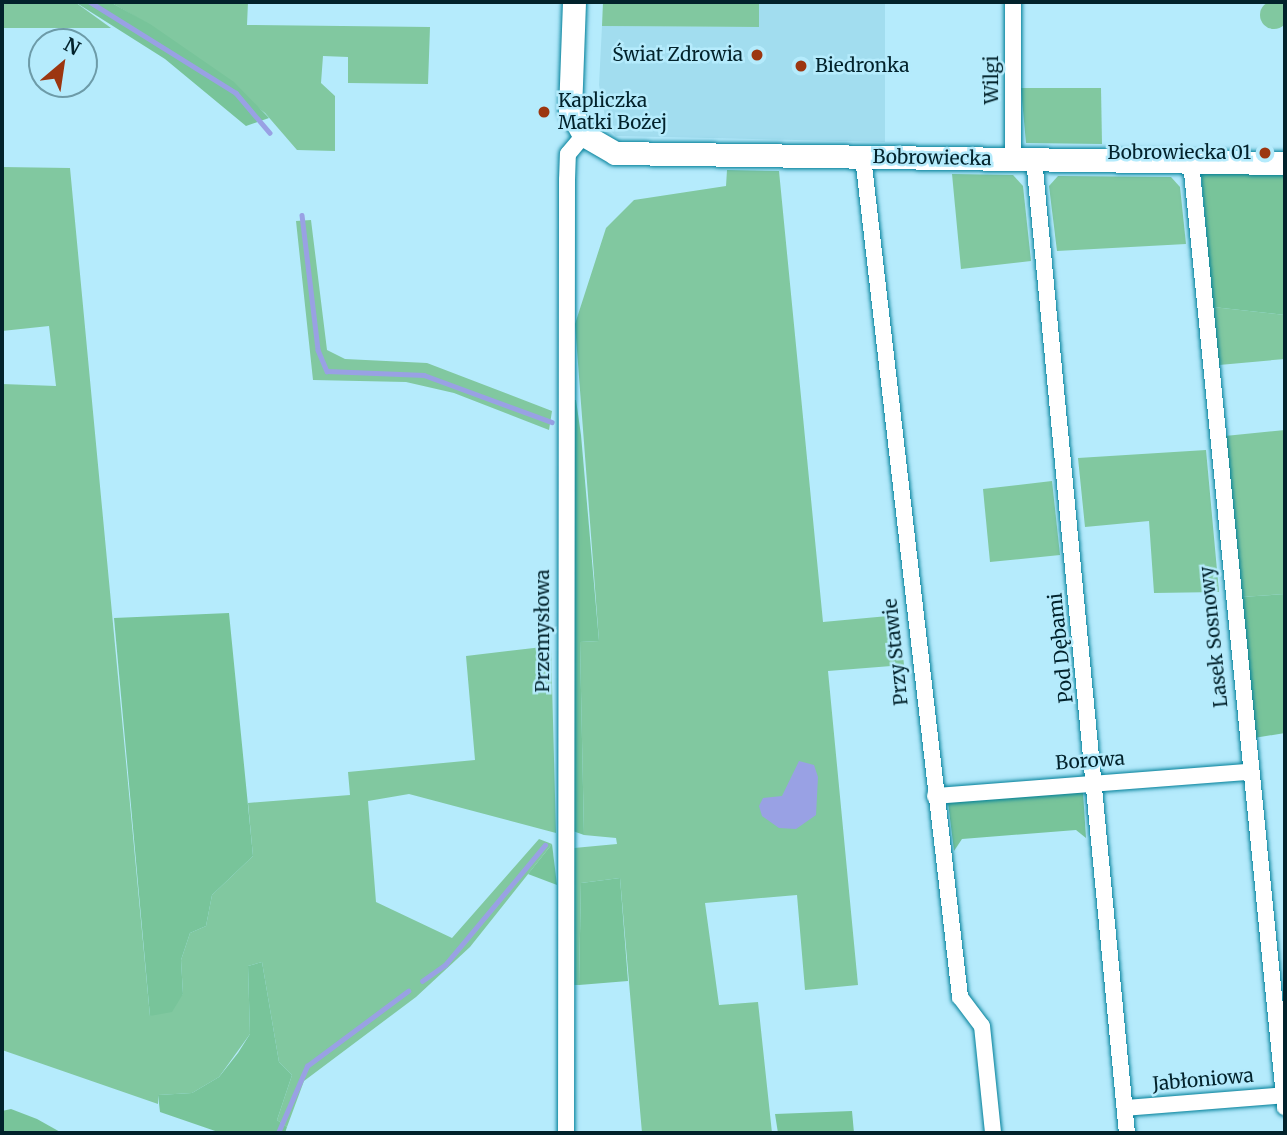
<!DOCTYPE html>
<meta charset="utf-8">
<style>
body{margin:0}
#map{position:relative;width:1287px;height:1135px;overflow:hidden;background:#b5ebfc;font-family:Merriweather,serif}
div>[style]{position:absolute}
.built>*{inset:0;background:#a2ddef}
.green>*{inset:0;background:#81c8a0}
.round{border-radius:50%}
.forest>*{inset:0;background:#78c49a}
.water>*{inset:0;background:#99a1e4}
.stream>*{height:4.5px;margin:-2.25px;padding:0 2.25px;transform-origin:2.25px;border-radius:2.25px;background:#99a1e4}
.roads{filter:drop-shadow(0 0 2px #007f99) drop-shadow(0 0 2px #007f99)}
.street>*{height:16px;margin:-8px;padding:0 8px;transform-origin:8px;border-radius:8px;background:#fff}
.secondary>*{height:23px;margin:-11.5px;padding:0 11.5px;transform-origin:11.5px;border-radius:11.5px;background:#fff}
.dots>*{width:19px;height:19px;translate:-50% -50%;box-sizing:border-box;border:4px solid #b5ebfc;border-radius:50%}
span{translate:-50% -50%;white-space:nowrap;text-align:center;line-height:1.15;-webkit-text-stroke:5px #b5ebfc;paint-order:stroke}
.poi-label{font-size:19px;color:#02222b}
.right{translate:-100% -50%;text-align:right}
.left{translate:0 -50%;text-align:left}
.street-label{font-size:19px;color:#02222b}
.frame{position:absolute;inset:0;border:4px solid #02222b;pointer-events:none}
.north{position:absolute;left:28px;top:28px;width:70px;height:70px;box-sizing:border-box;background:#b5ebfc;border:2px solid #6d9ba8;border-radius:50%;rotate:29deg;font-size:19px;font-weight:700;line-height:28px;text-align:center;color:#02222b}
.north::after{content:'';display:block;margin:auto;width:24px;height:32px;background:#9c3610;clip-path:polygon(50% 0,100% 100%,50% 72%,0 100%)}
</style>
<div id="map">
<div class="built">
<i style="clip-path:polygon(759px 2px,885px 2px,885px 142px,616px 136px,607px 127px,599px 85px,602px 26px,758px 27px)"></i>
</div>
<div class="green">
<i class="round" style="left:1260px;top:1px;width:28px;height:28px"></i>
<i style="clip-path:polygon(2px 2px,75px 2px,111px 28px,2px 28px)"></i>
<i style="clip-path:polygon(110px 2px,248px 2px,247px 25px,430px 27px,428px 84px,348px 83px,348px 57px,323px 56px,321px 83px,335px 96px,335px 151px,297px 150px,265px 113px,150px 25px)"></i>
<i style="clip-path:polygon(603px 2px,759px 2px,759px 27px,602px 26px)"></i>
<i style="clip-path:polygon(1021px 88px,1101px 88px,1102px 144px,1026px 143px)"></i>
<i style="clip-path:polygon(2px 167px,70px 168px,150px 1016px,183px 994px,181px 960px,190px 933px,206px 926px,212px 895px,253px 856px,248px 803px,350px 795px,348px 772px,475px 760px,466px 656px,551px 646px,556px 833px,409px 794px,368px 801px,376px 902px,452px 938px,539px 839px,552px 844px,470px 947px,416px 997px,304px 1081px,287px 1127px,277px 1120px,292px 1075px,279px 1062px,262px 962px,248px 966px,250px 1034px,219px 1077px,192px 1093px,158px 1095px,158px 1104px,2px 1050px,2px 384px,56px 386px,49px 326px,2px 331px)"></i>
<i style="clip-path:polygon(727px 170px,779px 171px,823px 622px,899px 615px,904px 665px,828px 671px,858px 985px,805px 990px,797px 895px,705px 903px,719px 1005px,758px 1002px,772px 1133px,642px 1133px,620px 878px,581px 883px,579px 985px,571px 985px,574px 848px,617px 844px,616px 838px,584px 835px,580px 642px,599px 641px,575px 324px,606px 228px,634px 200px,726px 186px)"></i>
<i style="clip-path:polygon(952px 174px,1013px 175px,1023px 186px,1031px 261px,961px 269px)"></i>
<i style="clip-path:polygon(1058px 176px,1171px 177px,1180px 187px,1186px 244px,1057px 251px,1049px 186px)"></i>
<i style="clip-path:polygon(311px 220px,327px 350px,345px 359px,427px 363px,552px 411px,549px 430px,454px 393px,406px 382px,313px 380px,296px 221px)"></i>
<i style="clip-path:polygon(1213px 307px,1285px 315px,1285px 359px,1219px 365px)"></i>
<i style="clip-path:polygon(1285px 430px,1285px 594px,1241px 597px,1225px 436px)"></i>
<i style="clip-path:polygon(1206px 450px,1219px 592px,1154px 593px,1149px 521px,1085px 527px,1078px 458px)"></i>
<i style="clip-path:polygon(1052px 481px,1060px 555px,990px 562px,983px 489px)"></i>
</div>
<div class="forest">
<i style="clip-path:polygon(75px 2px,110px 2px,150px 24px,234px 82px,269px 118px,246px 126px,165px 59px)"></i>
<i style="clip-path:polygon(1201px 173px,1285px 174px,1285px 315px,1213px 307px)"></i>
<i style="clip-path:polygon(569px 400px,576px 400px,581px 435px,599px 641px,580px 642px,584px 835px,570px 830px)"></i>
<i style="clip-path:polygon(1285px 594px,1285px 733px,1254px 738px,1241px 597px)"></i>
<i style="clip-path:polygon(229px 613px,253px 856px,212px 895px,206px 926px,190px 933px,181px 960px,183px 994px,172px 1012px,150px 1016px,114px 618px)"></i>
<i style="clip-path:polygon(1083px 792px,1086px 838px,1076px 830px,962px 839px,954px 851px,948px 802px)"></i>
<i style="clip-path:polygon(552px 844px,557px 885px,528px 874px)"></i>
<i style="clip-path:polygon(620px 878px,628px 981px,579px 985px,581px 883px)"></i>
<i style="clip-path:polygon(262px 962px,279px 1062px,292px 1075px,277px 1120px,287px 1127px,285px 1133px,221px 1133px,160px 1112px,158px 1095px,192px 1093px,219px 1077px,238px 1053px,250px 1034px,248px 966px)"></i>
<i style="clip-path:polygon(11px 1109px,37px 1119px,62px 1133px,2px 1133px,2px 1111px)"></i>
<i style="clip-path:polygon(852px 1111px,854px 1133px,778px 1133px,775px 1114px)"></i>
</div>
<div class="water">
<i style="clip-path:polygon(799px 761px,814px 765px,818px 777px,816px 815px,796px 829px,779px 828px,762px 816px,759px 806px,763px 798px,782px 796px)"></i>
</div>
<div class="stream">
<i style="left:90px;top:2px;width:172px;rotate:31.9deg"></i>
<i style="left:236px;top:93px;width:52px;rotate:49.6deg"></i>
<i style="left:302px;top:215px;width:136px;rotate:83.2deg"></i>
<i style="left:318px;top:350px;width:23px;rotate:67deg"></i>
<i style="left:327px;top:371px;width:97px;rotate:2.4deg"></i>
<i style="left:424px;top:375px;width:136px;rotate:20.2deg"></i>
<i style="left:422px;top:981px;width:28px;rotate:-35deg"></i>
<i style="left:445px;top:965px;width:156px;rotate:-50.2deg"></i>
<i style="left:278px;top:1133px;width:73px;rotate:-66.6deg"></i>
<i style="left:307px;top:1066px;width:126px;rotate:-36.6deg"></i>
</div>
<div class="roads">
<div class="street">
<i style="left:863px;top:157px;width:846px;rotate:83.41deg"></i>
<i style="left:960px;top:997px;width:36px;rotate:53deg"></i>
<i style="left:982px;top:1026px;width:108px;rotate:84.1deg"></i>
<i style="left:1013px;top:159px;width:157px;rotate:-90deg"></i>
<i style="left:1034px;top:159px;width:978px;rotate:84.55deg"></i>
<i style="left:1191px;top:162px;width:950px;rotate:84.32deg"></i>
<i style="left:935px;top:796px;width:314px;rotate:-4.4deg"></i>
<i style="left:1125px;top:1108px;width:161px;rotate:-4.6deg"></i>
<i style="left:566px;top:1133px;width:953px;rotate:-89.94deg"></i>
<i style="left:567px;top:180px;width:26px;rotate:-88deg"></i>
<i style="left:568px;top:154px;width:25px;rotate:-50deg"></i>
</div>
<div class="secondary">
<i style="left:574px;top:2px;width:108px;rotate:92.1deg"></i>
<i style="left:570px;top:110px;width:29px;rotate:61deg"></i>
<i style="left:584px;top:135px;width:36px;rotate:30deg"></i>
<i style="left:615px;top:153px;width:670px;rotate:0.86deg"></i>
</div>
</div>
<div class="dots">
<i style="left:757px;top:55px;background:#9c3610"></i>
<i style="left:801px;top:66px;background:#9c3610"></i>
<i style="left:544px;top:112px;background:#9c3610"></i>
<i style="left:1265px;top:153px;background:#9c3610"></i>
</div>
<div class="poi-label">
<span class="right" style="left:743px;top:55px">Świat Zdrowia</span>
<span class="left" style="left:815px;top:66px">Biedronka</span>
<span class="left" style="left:558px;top:112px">Kapliczka<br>Matki Bożej</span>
<span class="right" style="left:1251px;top:153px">Bobrowiecka 01</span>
</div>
<div class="street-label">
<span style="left:992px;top:80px;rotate:-90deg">Wilgi</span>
<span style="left:932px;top:158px;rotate:1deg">Bobrowiecka</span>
<span style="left:543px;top:631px;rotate:-90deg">Przemysłowa</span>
<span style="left:1214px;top:637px;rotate:-96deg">Lasek Sosnowy</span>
<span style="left:1061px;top:648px;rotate:-96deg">Pod Dębami</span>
<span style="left:896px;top:652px;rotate:-96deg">Przy Stawie</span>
<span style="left:1090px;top:761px;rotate:-4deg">Borowa</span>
<span style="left:1203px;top:1080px;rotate:-5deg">Jabłoniowa</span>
</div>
<div class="frame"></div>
<div class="north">N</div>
</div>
